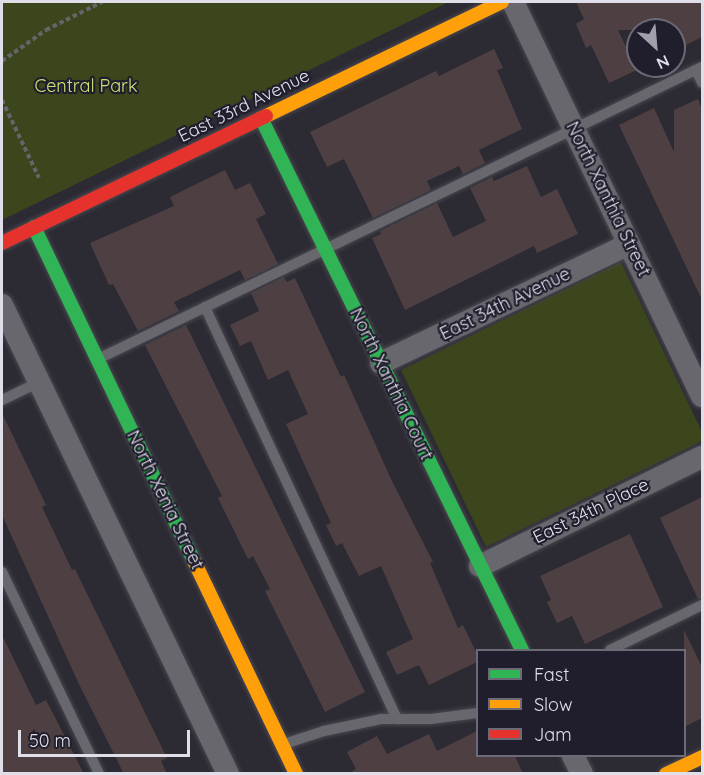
<!DOCTYPE html>
<style>
body{margin:0}
#map{position:relative;width:704px;height:775px;overflow:hidden;background:#2c2a33;font-family:Quicksand,sans-serif}
div>[style]{position:absolute}
.green>*{inset:0;background:#3c461d}
.building>*{inset:0;background:#4e4042}
.path>*{height:4px;margin-top:-2px;transform-origin:0;background:repeating-linear-gradient(90deg,#65646a 0 4.5px,transparent 0 7.5px)}
.roads{filter:drop-shadow(0 0 2px #494850) drop-shadow(0 0 2px #494850)}
.lane>*{height:10px;margin:-5px;padding:0 5px;transform-origin:5px;border-radius:5px;background:#69676e}
.street>*{height:22px;margin:-11px;padding:0 11px;transform-origin:11px;border-radius:11px;background:#69676e}
.fast>*{height:14px;margin:-7px;padding:0 7px;transform-origin:7px;border-radius:7px;background:#30b455}
.slow>*{height:14px;margin:-7px;padding:0 7px;transform-origin:7px;border-radius:7px;background:#ff9f0a}
.jam>*{height:14px;margin:-7px;padding:0 7px;transform-origin:7px;border-radius:7px;background:#e5322d}
span{translate:-50% -50%;white-space:nowrap;text-align:center;line-height:1.15;-webkit-text-stroke:4.5px #201d2d;paint-order:stroke}
.park-label{font-size:18px;color:#cae573}
.street-label{font-size:18px;color:#e0dee9}
.frame{position:absolute;inset:0;border:3px solid #e0dee9;pointer-events:none}
.legend{position:absolute;left:476px;top:649px;width:210px;height:108px;box-sizing:border-box;background:#201d2d;border:2px solid #6d6a78;margin:0;padding:8px 10px;list-style:none;font-size:18px;color:#e0dee9}
.legend li{display:flex;align-items:center;gap:12px;height:30px}
.legend b{width:30px;border:2px solid #6d6a78}
.north{position:absolute;left:626px;top:18px;width:60px;height:60px;box-sizing:border-box;background:#201d2d;border:2px solid #6d6a78;border-radius:50%;rotate:154deg;font-size:16px;font-weight:700;line-height:24px;text-align:center;color:#e0dee9}
.north::after{content:'';display:block;margin:auto;width:21px;height:27px;background:#a19fa9;clip-path:polygon(50% 0,100% 100%,50% 72%,0 100%)}
.scale{position:absolute;left:18px;top:730px;width:172px;height:27px;box-sizing:border-box;border:3px solid #e0dee9;border-top:0;padding-left:8px;font-size:18px;line-height:21px;white-space:nowrap;color:#e0dee9;-webkit-text-stroke:4px #201d2d;paint-order:stroke}
</style>
<div id="map">
<div class="green">
<i style="clip-path:polygon(2px 2px,449px 2px,2px 220px)"></i>
<i style="clip-path:polygon(621px 262px,702px 432px,702px 441px,486px 547px,401px 370px)"></i>
</div>
<div class="building">
<i style="clip-path:polygon(576px 2px,702px 2px,702px 37px,674px 51px,674px 30px,618px 30px,637px 70px,609px 83px,591px 45px,586px 48px,576px 24px,584px 19px)"></i>
<i style="clip-path:polygon(494px 49px,503px 68px,497px 70px,522px 129px,479px 150px,485px 163px,463px 174px,459px 166px,427px 181px,431px 190px,373px 218px,344px 159px,327px 167px,310px 132px,436px 71px,439px 76px)"></i>
<i style="clip-path:polygon(698px 99px,702px 110px,702px 300px,619px 125px,654px 108px,674px 152px,674px 110px)"></i>
<i style="clip-path:polygon(527px 166px,541px 197px,557px 189px,578px 234px,537px 253px,534px 246px,405px 310px,372px 238px,381px 234px,380px 231px,437px 203px,453px 237px,486px 221px,470px 188px,492px 177px,494px 181px)"></i>
<i style="clip-path:polygon(225px 170px,235px 190px,250px 183px,266px 214px,256px 219px,278px 264px,245px 280px,240px 270px,174px 302px,179px 311px,138px 331px,113px 284px,109px 285px,90px 243px,174px 206px,170px 197px)"></i>
<i style="clip-path:polygon(284px 277px,287px 282px,295px 278px,341px 377px,344px 375px,391px 479px,433px 562px,430px 563px,458px 628px,463px 625px,477px 654px,477px 662px,429px 685px,419px 665px,397px 675px,386px 652px,413px 639px,381px 566px,359px 576px,342px 543px,336px 546px,326px 525px,331px 523px,286px 424px,308px 414px,288px 370px,268px 380px,251px 341px,240px 346px,230px 325px,259px 311px,251px 293px)"></i>
<i style="clip-path:polygon(186px 325px,365px 692px,325px 712px,265px 591px,270px 589px,253px 556px,248px 559px,218px 498px,222px 496px,145px 345px)"></i>
<i style="clip-path:polygon(2px 413px,46px 505px,42px 507px,72px 570px,75px 569px,167px 758px,161px 761px,167px 774px,124px 774px,78px 682px,2px 515px)"></i>
<i style="clip-path:polygon(702px 497px,702px 598px,698px 599px,660px 518px)"></i>
<i style="clip-path:polygon(630px 534px,663px 607px,585px 644px,572px 616px,557px 623px,547px 602px,551px 600px,540px 576px)"></i>
<i style="clip-path:polygon(684px 630px,702px 667px,702px 718px,684px 727px)"></i>
<i style="clip-path:polygon(2px 635px,36px 705px,46px 700px,84px 774px,2px 774px)"></i>
<i style="clip-path:polygon(477px 731px,477px 756px,515px 756px,523px 774px,348px 774px,356px 769px,347px 752px,377px 736px,387px 754px,429px 734px,437px 751px)"></i>
</div>
<div class="path">
<i style="left:2px;top:61px;width:54px;rotate:-35.2deg"></i>
<i style="left:46px;top:30px;width:63px;rotate:-26.6deg"></i>
<i style="left:2px;top:100px;width:86px;rotate:64.6deg"></i>
</div>
<div class="roads">
<div class="lane">
<i style="left:696px;top:70px;width:14px;rotate:65deg"></i>
<i style="left:205px;top:307px;width:455px;rotate:65deg"></i>
<i style="left:100px;top:358px;width:669px;rotate:-25.8deg"></i>
<i style="left:2px;top:400px;width:41px;rotate:-25.9deg"></i>
<i style="left:2px;top:572px;width:224px;rotate:64.3deg"></i>
<i style="left:610px;top:650px;width:102px;rotate:-26.1deg"></i>
<i style="left:284px;top:744px;width:42px;rotate:-18deg"></i>
<i style="left:324px;top:731px;width:58px;rotate:-11.9deg"></i>
<i style="left:381px;top:719px;width:50px"></i>
<i style="left:431px;top:719px;width:47px;rotate:-7.3deg"></i>
</div>
<div class="street">
<i style="left:513px;top:2px;width:437px;rotate:64.4deg"></i>
<i style="left:2px;top:305px;width:521px;rotate:64.27deg"></i>
<i style="left:381px;top:363px;width:275px;rotate:-25.6deg"></i>
<i style="left:480px;top:566px;width:247px;rotate:-26.2deg"></i>
<i style="left:573px;top:756px;width:20px;rotate:63deg"></i>
</div>
<div class="fast">
<i style="left:261px;top:118px;width:593px;rotate:63.87deg"></i>
<i style="left:34px;top:227px;width:373px;rotate:64.4deg"></i>
</div>
<div class="slow">
<i style="left:266px;top:116px;width:262px;rotate:-25.8deg"></i>
<i style="left:195px;top:563px;width:234px;rotate:64.4deg"></i>
<i style="left:666px;top:774px;width:40px;rotate:-25deg"></i>
</div>
<div class="jam">
<i style="left:2px;top:243px;width:293px;rotate:-25.7deg"></i>
</div>
</div>
<div class="park-label">
<span style="left:86px;top:86px">Central Park</span>
</div>
<div class="street-label">
<span style="left:244px;top:106px;rotate:-26deg">East 33rd Avenue</span>
<span style="left:608px;top:199px;rotate:64deg">North Xanthia Street</span>
<span style="left:505px;top:304px;rotate:-26deg">East 34th Avenue</span>
<span style="left:391px;top:384px;rotate:64deg">North Xanthia Court</span>
<span style="left:165px;top:500px;rotate:64deg">North Xenia Street</span>
<span style="left:591px;top:511px;rotate:-26deg">East 34th Place</span>
</div>
<div class="frame"></div>
<ul class="legend">
<li><b style="height:8px;background:#30b455"></b>Fast</li>
<li><b style="height:8px;background:#ff9f0a"></b>Slow</li>
<li><b style="height:8px;background:#e5322d"></b>Jam</li>
</ul>
<div class="north">N</div>
<div class="scale">50 m</div>
</div>
